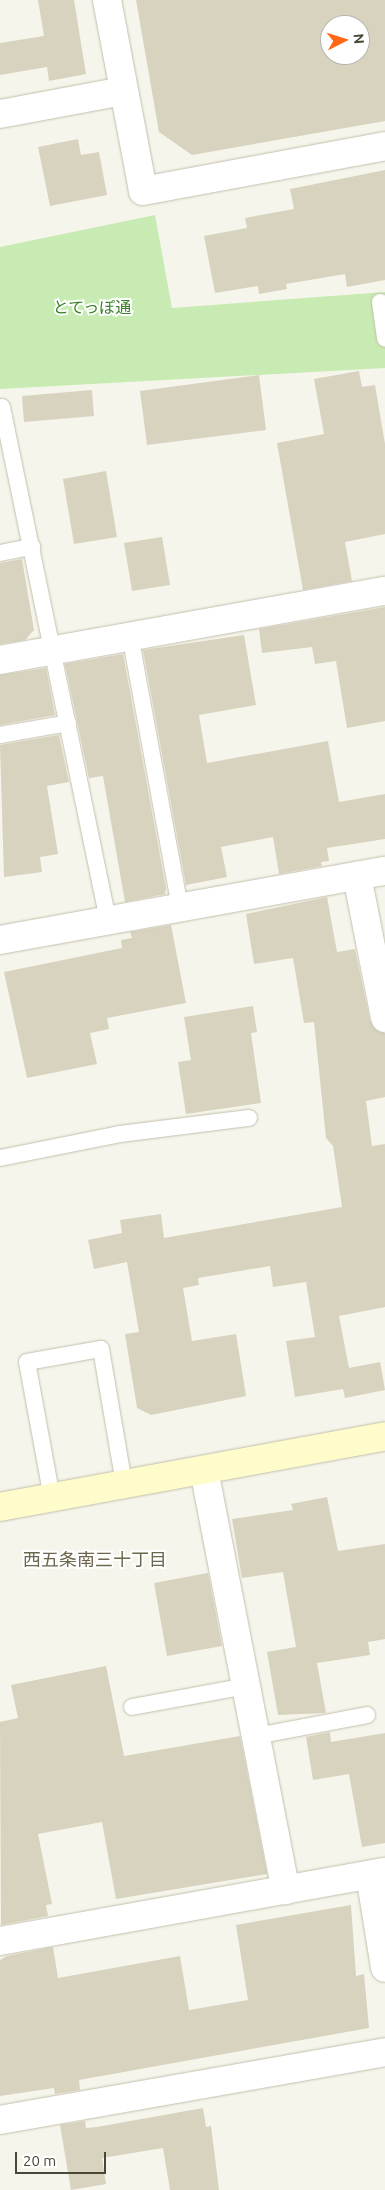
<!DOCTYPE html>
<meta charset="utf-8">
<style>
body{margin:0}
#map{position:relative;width:385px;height:2190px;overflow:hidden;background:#f6f5eb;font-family:Ubuntu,"Noto Sans JP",sans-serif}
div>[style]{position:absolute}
.green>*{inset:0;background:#c7ebb2}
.building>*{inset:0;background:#d8d3bf}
.roads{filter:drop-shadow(0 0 1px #c2bfac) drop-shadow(0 0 1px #c2bfac)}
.lane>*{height:16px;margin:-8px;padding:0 8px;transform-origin:8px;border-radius:8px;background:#fff}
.street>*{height:28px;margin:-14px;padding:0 14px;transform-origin:14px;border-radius:14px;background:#fff}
.secondary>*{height:28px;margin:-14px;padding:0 14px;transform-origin:14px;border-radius:14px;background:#fffccc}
span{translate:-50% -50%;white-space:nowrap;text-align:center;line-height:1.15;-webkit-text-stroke:4px #fff;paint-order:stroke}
.park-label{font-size:16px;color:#388127}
.neighbourhood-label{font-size:18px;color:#6e674e}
.north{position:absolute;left:320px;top:15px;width:50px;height:50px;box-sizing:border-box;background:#fff;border:1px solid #b7b5af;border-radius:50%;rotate:85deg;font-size:14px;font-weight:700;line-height:20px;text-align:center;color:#4b4738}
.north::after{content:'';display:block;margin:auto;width:18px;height:22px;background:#ff6719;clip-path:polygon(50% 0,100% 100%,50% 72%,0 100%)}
.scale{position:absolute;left:15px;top:2152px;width:91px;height:22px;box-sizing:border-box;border:2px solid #4b4738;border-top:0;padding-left:6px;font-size:15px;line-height:18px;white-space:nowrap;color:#4b4738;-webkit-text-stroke:4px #fff;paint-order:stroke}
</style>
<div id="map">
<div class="green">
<i style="clip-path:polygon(155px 215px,172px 308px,385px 292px,385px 368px,0 389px,0 247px)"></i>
</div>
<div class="building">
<i style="clip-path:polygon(38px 0,74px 0,86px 74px,49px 81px,47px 67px,0 75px,0 43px,44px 36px)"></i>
<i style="clip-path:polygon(evenodd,136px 0,385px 0,385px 121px,192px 155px,159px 132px,136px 0,330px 25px,360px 25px,360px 55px,330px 55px,330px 25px)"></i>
<i style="clip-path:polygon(78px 139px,81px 155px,99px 152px,107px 195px,50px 206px,38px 147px)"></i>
<i style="clip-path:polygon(385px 170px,385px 280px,347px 287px,345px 274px,286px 284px,287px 289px,259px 294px,258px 286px,215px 293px,204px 236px,247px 228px,245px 218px,294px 209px,290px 189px)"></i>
<i style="clip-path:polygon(359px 371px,362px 387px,375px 385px,385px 444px,385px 534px,345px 542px,352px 581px,303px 590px,277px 443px,324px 434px,314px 379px)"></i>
<i style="clip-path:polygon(259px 375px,266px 430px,147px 445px,140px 391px)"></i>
<i style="clip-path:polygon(92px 390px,94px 416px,24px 422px,22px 396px)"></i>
<i style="clip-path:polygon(106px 471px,117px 537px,74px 544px,63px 479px)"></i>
<i style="clip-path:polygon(162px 537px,170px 585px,132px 591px,124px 543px)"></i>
<i style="clip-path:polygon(22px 559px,34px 630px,25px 640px,0 644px,0 563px)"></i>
<i style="clip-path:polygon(385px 607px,385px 721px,347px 728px,336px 661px,315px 664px,312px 647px,262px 653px,259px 629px)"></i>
<i style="clip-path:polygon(244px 635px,256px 705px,199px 715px,207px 763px,328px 741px,339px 802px,385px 794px,385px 839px,327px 848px,329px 861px,321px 862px,322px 866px,279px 874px,273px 837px,221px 847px,227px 877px,186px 885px,143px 650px)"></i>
<i style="clip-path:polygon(123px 654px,166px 888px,165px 894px,125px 902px,103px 776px,89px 778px,65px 664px)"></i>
<i style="clip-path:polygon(46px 668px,55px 715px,0 725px,0 675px)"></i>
<i style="clip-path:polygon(59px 735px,69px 782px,47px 786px,58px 854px,40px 857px,42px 872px,4px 877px,0 745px)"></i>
<i style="clip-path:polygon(327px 897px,337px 952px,355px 949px,370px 1021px,385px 1033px,385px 1097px,366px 1101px,372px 1146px,385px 1144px,385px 1307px,339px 1316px,349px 1368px,380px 1362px,385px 1390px,345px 1398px,343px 1389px,295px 1397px,286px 1341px,315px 1337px,306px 1282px,273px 1287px,270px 1266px,198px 1278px,199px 1285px,183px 1288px,192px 1341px,236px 1334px,246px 1396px,151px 1415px,137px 1408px,125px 1334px,139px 1332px,127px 1262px,94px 1269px,88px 1240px,122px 1233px,120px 1220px,161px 1214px,164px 1238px,342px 1207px,333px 1146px,326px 1138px,314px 1022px,304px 1023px,293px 958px,254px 964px,246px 914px)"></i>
<i style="clip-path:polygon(171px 925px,186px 1003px,107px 1018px,109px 1029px,90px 1033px,97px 1064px,27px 1078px,4px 972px,122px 948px,121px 940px,132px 938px,130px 932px)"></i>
<i style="clip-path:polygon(253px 1006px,257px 1032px,251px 1033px,261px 1103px,186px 1114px,178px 1062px,191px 1060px,184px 1017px)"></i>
<i style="clip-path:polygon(327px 1497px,338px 1551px,385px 1544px,385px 1639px,368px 1642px,370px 1655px,317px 1663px,326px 1713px,278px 1715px,267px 1652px,296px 1647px,283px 1572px,242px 1578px,232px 1519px,293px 1510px,291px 1504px)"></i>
<i style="clip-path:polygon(208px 1573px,222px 1646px,167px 1656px,154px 1583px)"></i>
<i style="clip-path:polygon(106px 1666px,124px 1756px,240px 1736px,267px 1874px,116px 1899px,102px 1822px,38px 1834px,52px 1904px,46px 1905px,48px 1916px,1px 1925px,0 1722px,18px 1718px,11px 1685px)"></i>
<i style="clip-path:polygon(330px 1732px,331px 1742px,385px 1733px,385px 1843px,362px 1847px,349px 1774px,313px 1780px,306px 1737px)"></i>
<i style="clip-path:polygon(351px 1905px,356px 1976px,364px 1974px,369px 2028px,79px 2080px,80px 2090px,55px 2094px,54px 2088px,0 2096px,0 1960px,7px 1956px,53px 1947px,58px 1978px,180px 1956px,189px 2010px,248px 2000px,236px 1925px)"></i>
<i style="clip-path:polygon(203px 2108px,206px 2127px,211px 2126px,219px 2190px,170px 2190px,163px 2148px,102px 2158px,106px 2184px,71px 2190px,60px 2125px,85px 2121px,86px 2128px,97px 2127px)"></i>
</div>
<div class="roads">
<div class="lane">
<i style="left:380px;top:302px;width:37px;rotate:82deg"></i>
<i style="left:2px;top:407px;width:524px;rotate:78.33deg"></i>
<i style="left:0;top:553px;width:33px;rotate:-11deg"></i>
<i style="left:130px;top:635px;width:278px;rotate:79.6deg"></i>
<i style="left:0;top:735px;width:69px;rotate:-10deg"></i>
<i style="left:0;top:1158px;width:122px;rotate:-11.3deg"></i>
<i style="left:120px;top:1134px;width:130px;rotate:-7.1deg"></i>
<i style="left:52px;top:1498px;width:138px;rotate:-100.4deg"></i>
<i style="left:27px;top:1362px;width:75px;rotate:-10deg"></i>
<i style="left:101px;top:1349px;width:137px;rotate:80.3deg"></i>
<i style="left:132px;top:1707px;width:116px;rotate:-10.4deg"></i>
<i style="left:256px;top:1736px;width:113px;rotate:-10.7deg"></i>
</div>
<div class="street">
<i style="left:107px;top:0;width:194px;rotate:79.3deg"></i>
<i style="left:143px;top:191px;width:246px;rotate:-10.5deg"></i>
<i style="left:0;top:114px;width:125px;rotate:-10.6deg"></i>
<i style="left:0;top:660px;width:391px;rotate:-10.2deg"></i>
<i style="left:357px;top:876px;width:145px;rotate:78.8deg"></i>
<i style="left:0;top:940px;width:391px;rotate:-10.2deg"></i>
<i style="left:204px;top:1470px;width:428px;rotate:79deg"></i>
<i style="left:370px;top:1875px;width:94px;rotate:80.8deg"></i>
<i style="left:0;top:1941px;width:391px;rotate:-10.2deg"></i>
<i style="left:0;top:2120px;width:391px;rotate:-10deg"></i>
</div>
<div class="secondary">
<i style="left:0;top:1507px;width:391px;rotate:-10.4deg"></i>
</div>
</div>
<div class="park-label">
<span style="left:92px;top:307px">とてっぽ通</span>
</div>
<div class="neighbourhood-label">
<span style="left:95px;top:1559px">西五条南三十丁目</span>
</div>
<div class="north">N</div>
<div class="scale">20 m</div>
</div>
